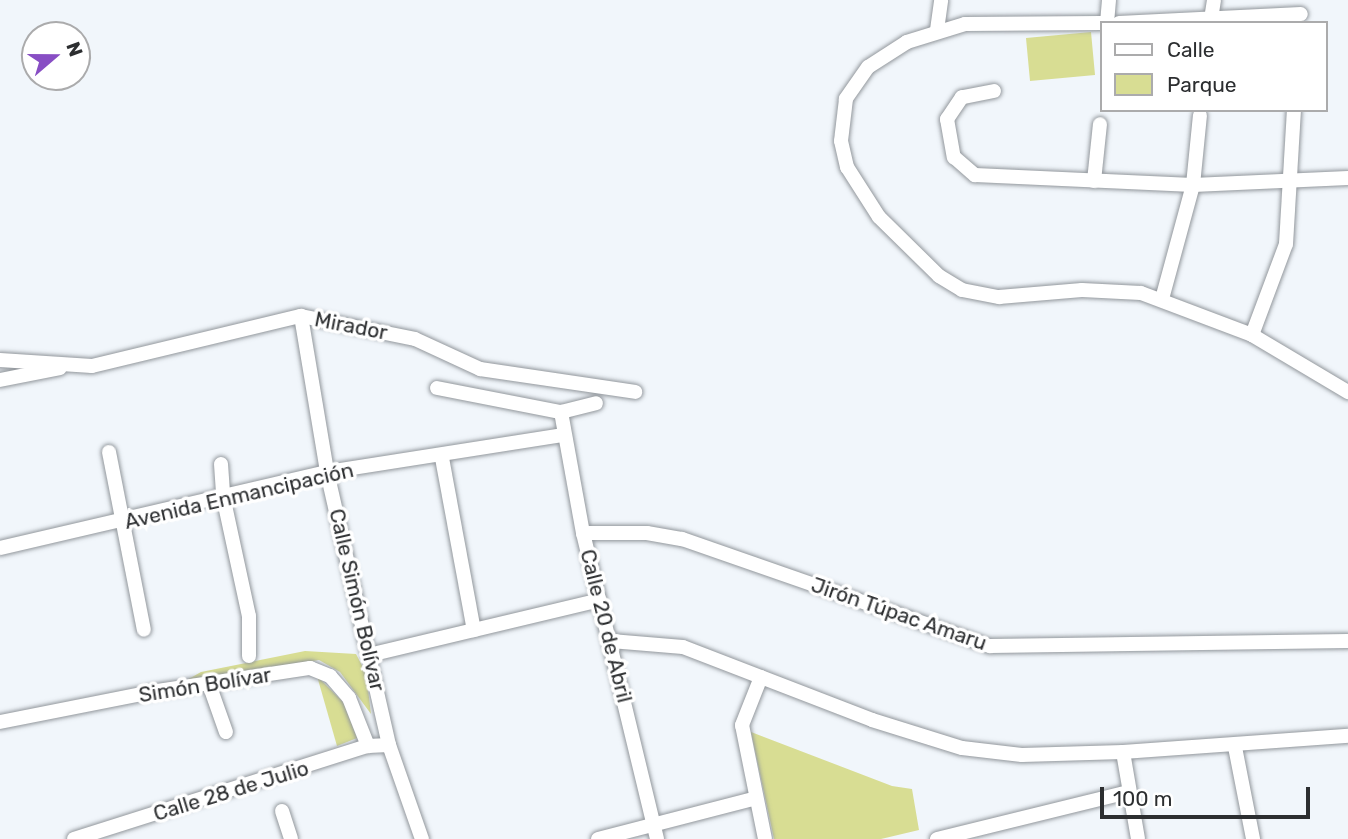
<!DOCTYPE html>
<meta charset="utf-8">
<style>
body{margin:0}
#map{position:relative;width:1348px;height:839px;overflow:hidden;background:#f1f6fb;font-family:Rubik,sans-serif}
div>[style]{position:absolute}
.green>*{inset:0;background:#d8dd93}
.roads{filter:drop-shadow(0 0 2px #92979c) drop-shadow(0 0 2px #92979c)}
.street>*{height:14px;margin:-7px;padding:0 7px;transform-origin:7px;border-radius:7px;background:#fff}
span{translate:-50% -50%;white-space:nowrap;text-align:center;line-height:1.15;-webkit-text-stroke:7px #fff;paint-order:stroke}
.street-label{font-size:21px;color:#2c2e30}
.legend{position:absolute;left:1100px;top:21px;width:228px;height:91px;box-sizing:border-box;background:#fff;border:2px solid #ababac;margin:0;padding:9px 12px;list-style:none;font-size:21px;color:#2c2e30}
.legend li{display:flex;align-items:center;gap:14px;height:35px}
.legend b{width:35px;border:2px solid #ababac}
.north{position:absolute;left:21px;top:21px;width:70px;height:70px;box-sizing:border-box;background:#fff;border:2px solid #ababac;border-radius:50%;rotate:70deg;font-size:19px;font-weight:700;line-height:28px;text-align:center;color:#2c2e30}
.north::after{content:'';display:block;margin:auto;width:24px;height:32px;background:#884ec4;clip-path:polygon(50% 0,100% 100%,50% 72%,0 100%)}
.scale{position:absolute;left:1100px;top:787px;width:210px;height:32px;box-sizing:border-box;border:4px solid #2c2e30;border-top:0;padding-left:9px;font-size:21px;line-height:24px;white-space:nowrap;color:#2c2e30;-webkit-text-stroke:5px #fff;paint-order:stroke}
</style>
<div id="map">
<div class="green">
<i style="clip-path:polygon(1091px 32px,1095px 75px,1030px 81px,1026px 38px)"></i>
<i style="clip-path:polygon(305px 651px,356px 654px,366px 673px,371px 714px,340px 672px,319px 660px,185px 681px,201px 672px)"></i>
<i style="clip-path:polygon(317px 676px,343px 702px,357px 738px,337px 746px)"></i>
<i style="clip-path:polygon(751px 732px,892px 786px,912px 789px,919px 830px,881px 839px,774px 839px)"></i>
</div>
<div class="roads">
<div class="street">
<i style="left:1211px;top:19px;width:19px;rotate:-81deg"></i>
<i style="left:1101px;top:23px;width:136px;rotate:179.6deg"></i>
<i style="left:965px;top:24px;width:61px;rotate:162.8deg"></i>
<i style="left:907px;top:42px;width:46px;rotate:147.3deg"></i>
<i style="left:868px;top:67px;width:39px;rotate:125deg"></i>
<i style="left:846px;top:99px;width:42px;rotate:96.8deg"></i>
<i style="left:841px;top:141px;width:27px;rotate:77deg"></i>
<i style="left:847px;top:167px;width:59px;rotate:57.4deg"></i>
<i style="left:879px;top:217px;width:84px;rotate:44.5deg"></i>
<i style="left:939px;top:276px;width:27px;rotate:31deg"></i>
<i style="left:962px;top:290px;width:38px;rotate:11deg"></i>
<i style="left:999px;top:297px;width:83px;rotate:-4.8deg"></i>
<i style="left:1082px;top:290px;width:59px;rotate:2.9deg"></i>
<i style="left:1141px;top:293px;width:119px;rotate:20.7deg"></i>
<i style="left:1252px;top:335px;width:112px;rotate:30.7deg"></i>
<i style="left:1107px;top:23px;width:23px;rotate:-85deg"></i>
<i style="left:1119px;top:23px;width:182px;rotate:-2.8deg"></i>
<i style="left:937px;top:30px;width:30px;rotate:-82deg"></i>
<i style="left:994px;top:91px;width:33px;rotate:169deg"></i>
<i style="left:962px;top:97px;width:27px;rotate:124deg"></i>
<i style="left:947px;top:119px;width:39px;rotate:80deg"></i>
<i style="left:954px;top:157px;width:28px;rotate:41deg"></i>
<i style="left:975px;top:175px;width:218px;rotate:2.6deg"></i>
<i style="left:1193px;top:185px;width:155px;rotate:-2.6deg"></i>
<i style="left:1094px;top:181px;width:57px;rotate:-84deg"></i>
<i style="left:1162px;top:299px;width:118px;rotate:-74.8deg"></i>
<i style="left:1193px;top:185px;width:70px;rotate:-84.3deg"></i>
<i style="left:301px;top:316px;width:158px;rotate:80.5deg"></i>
<i style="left:327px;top:472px;width:280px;rotate:77.2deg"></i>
<i style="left:389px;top:745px;width:100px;rotate:70.7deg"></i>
<i style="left:1252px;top:335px;width:97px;rotate:-69.5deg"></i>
<i style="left:1286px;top:244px;width:134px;rotate:-86.6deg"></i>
<i style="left:0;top:360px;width:92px;rotate:3.7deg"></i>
<i style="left:92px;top:366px;width:215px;rotate:-13.5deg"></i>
<i style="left:301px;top:316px;width:116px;rotate:11.4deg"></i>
<i style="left:415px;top:339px;width:72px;rotate:24.8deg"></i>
<i style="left:480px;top:369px;width:157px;rotate:8.4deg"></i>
<i style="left:0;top:380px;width:61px;rotate:-11.3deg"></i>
<i style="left:437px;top:388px;width:126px;rotate:11deg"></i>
<i style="left:561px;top:412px;width:36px;rotate:-14deg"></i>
<i style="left:561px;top:412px;width:123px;rotate:79.7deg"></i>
<i style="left:583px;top:533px;width:315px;rotate:76.4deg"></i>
<i style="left:109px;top:452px;width:181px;rotate:78.9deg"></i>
<i style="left:442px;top:458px;width:175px;rotate:79.5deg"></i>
<i style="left:221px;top:464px;width:32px;rotate:86deg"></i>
<i style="left:223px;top:496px;width:123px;rotate:77.8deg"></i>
<i style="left:249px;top:616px;width:40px;rotate:90deg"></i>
<i style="left:583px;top:533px;width:64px"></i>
<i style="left:647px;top:533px;width:36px;rotate:10deg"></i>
<i style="left:682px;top:539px;width:326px;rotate:19.2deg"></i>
<i style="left:990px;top:646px;width:358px;rotate:-0.8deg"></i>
<i style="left:0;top:548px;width:336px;rotate:-13.1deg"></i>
<i style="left:327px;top:472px;width:239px;rotate:-8.9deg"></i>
<i style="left:611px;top:641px;width:72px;rotate:4.8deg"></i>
<i style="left:683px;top:647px;width:203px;rotate:21.1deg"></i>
<i style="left:872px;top:720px;width:94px;rotate:17.3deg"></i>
<i style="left:962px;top:748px;width:60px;rotate:6.7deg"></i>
<i style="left:1022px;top:755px;width:101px;rotate:-1.7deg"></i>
<i style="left:1123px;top:752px;width:226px;rotate:-4.1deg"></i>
<i style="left:369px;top:655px;width:237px;rotate:-13.4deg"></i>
<i style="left:761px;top:677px;width:52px;rotate:111.6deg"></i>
<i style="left:742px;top:725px;width:116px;rotate:78.6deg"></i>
<i style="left:209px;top:684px;width:51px;rotate:70.5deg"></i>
<i style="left:0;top:722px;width:154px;rotate:-11.2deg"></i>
<i style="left:151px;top:692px;width:161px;rotate:-8.6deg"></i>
<i style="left:310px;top:668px;width:22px;rotate:22deg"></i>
<i style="left:330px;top:676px;width:29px;rotate:49deg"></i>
<i style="left:349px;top:698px;width:52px;rotate:68.4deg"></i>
<i style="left:1235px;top:747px;width:94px;rotate:78.9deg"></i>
<i style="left:1123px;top:752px;width:88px;rotate:80.2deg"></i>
<i style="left:282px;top:811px;width:29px;rotate:72deg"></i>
<i style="left:74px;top:839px;width:308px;rotate:-17.6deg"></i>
<i style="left:368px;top:746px;width:21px;rotate:-3deg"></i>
<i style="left:598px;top:839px;width:160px;rotate:-14.5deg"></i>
<i style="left:937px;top:839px;width:197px;rotate:-13.8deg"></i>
</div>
</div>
<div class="street-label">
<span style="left:351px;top:326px;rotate:11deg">Mirador</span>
<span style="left:239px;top:496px;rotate:-13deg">Avenida Enmancipación</span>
<span style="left:357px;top:600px;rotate:77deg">Calle Simón Bolívar</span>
<span style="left:899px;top:614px;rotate:19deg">Jirón Túpac Amaru</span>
<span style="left:606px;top:626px;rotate:76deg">Calle 20 de Abril</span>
<span style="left:205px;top:685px;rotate:-9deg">Simón Bolívar</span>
<span style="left:231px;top:791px;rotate:-17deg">Calle 28 de Julio</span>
</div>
<ul class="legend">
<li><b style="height:9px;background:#fff"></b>Calle</li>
<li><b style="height:19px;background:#d8dd93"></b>Parque</li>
</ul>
<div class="north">N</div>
<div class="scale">100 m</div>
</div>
